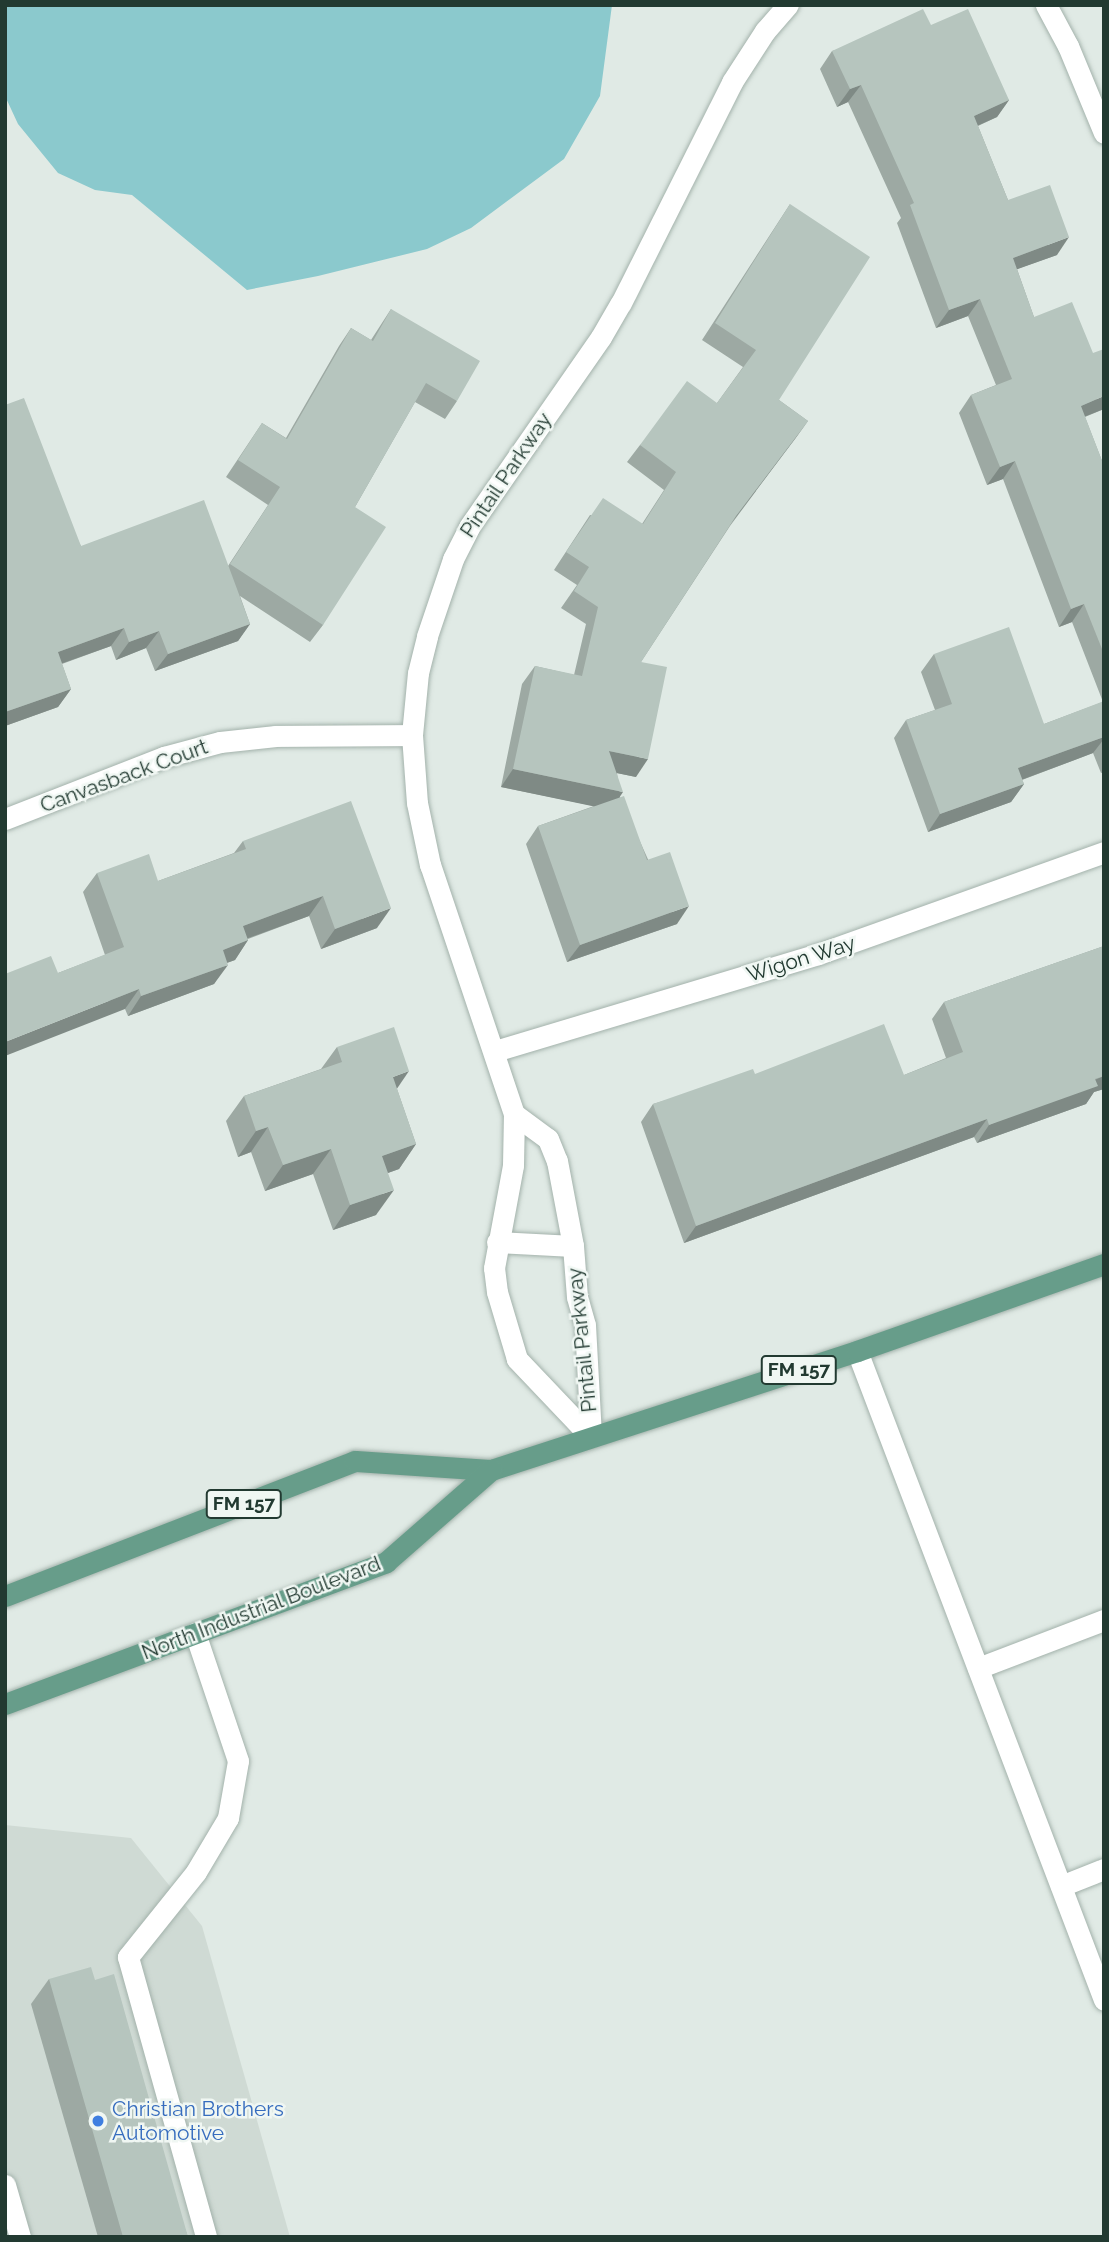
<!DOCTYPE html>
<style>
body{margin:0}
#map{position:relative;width:1109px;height:2242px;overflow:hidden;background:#e0eae5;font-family:Raleway,sans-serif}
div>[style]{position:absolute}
.built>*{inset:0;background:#cfdad4}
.water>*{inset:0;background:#8bc9cd}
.roads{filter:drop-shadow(0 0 2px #a3b2ab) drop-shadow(0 0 2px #a3b2ab)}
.service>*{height:21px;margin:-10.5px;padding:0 10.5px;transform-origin:10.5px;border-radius:10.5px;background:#fff}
.minor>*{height:21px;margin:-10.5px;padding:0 10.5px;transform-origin:10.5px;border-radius:10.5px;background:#fff}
.primary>*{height:21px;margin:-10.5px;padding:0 10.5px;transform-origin:10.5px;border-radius:10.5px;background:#679d8a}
.wall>*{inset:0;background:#9da9a3}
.shaded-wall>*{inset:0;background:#7f8a85}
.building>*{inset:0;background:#b6c5be}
.dots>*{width:19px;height:19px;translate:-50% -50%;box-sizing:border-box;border:4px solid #f0f7f3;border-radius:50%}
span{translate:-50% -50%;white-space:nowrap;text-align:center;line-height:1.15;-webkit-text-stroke:5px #f0f7f3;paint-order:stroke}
.shield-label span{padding:2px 5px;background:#f0f7f3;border:2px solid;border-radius:5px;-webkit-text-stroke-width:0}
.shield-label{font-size:19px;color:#223a31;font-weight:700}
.street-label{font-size:21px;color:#223a31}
.shop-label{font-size:21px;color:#366cbe}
.left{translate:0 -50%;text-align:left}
.frame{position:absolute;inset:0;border:7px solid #223a31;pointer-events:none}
</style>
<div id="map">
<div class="built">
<i style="clip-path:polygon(5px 1825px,131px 1838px,202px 1926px,290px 2237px,5px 2237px)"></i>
</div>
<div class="water">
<i style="clip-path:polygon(5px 5px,612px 5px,600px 96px,564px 159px,471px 228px,427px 249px,318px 276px,247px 290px,132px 195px,95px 190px,58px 173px,18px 124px,5px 96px)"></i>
</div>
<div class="roads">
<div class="service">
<i style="left:857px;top:1351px;width:694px;rotate:69.16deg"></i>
<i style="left:195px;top:1633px;width:135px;rotate:71.4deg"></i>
<i style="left:238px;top:1761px;width:58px;rotate:100deg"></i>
<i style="left:228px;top:1818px;width:63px;rotate:120.7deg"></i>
<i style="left:196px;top:1872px;width:109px;rotate:128.7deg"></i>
<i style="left:128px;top:1957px;width:291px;rotate:74.4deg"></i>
<i style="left:978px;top:1668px;width:135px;rotate:-20.9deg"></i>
<i style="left:1061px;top:1886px;width:46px;rotate:-21.6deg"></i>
<i style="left:5px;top:2185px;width:54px;rotate:73.9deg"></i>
</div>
<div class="minor">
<i style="left:1046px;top:5px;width:47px;rotate:61.8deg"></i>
<i style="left:1068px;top:46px;width:94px;rotate:67.5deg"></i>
<i style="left:5px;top:819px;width:171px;rotate:-21.3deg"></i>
<i style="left:164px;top:757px;width:58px;rotate:-15deg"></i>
<i style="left:220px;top:742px;width:56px;rotate:-6.1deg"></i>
<i style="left:276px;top:736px;width:136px;rotate:-0.4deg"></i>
<i style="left:495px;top:1051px;width:337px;rotate:-16.7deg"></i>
<i style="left:818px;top:954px;width:304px;rotate:-19.6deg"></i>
<i style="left:514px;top:1114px;width:263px;rotate:-108.6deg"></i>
<i style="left:430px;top:865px;width:63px;rotate:-101.8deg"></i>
<i style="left:417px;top:803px;width:68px;rotate:-94.2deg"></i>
<i style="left:412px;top:735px;width:62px;rotate:-84.5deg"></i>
<i style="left:418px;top:673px;width:38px;rotate:-76deg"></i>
<i style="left:427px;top:636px;width:81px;rotate:-71.3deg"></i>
<i style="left:453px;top:559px;width:36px;rotate:-63deg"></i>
<i style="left:469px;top:527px;width:231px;rotate:-55.2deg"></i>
<i style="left:601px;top:337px;width:39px;rotate:-60deg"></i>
<i style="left:621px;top:303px;width:247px;rotate:-63.3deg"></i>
<i style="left:732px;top:82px;width:61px;rotate:-57.1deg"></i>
<i style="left:765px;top:31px;width:35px;rotate:-49deg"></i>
<i style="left:514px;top:1114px;width:42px;rotate:36.3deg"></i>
<i style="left:548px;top:1139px;width:24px;rotate:68deg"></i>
<i style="left:557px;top:1161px;width:86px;rotate:79.3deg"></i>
<i style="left:573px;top:1246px;width:51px;rotate:85.5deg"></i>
<i style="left:577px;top:1297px;width:29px;rotate:74deg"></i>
<i style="left:585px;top:1325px;width:112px;rotate:86.9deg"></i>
<i style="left:591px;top:1437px;width:108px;rotate:-133.5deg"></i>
<i style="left:517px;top:1359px;width:70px;rotate:-106.6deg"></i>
<i style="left:497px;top:1292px;width:24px;rotate:-97deg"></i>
<i style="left:494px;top:1268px;width:105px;rotate:-79.5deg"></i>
<i style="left:513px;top:1165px;width:51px;rotate:-88.9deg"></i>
<i style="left:497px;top:1242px;width:76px;rotate:3deg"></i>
</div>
<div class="primary">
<i style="left:5px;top:1596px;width:375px;rotate:-21.1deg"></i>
<i style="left:355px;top:1461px;width:136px;rotate:3.8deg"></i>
<i style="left:491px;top:1470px;width:385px;rotate:-18deg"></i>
<i style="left:857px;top:1351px;width:262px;rotate:-19.4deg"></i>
<i style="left:5px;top:1704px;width:407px;rotate:-20.4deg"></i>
<i style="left:386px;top:1562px;width:140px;rotate:-41.2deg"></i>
</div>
</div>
<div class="wall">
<i style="clip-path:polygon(931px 25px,1009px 100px,997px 117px,978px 126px,1008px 200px,1057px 255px,1017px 269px,1034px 317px,1104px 409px,1085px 417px,1104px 466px,1104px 772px,1101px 773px,1093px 753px,1022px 780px,1024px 784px,1011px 802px,928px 832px,894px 738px,906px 720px,935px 710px,921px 672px,934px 654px,1044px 724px,1103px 702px,1072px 622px,1059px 627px,1003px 479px,987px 485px,959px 413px,971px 395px,996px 385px,968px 316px,936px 328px,897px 223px,901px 218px,848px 102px,837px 107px,820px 69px,832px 51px)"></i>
<i style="clip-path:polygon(790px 204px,779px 400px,808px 421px,730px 526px,641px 662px,636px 777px,617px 773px,620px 797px,677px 924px,567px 962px,526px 844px,538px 826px,594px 806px,501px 787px,522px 684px,535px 666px,574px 675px,586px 624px,561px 608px,577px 585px,554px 570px,590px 515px,642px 524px,664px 490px,627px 462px,640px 445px,717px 403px,743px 367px,702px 340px)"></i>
<i style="clip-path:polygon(391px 309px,457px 401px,445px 419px,415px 402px,355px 507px,323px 625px,310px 642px,240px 596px,250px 624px,238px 641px,155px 671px,146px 648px,116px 660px,111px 646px,62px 664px,71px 689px,58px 707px,5px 726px,5px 405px,81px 546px,228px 566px,268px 505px,226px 477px,262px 423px,286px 438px,339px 346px,351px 328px,371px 340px)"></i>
<i style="clip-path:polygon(243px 841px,377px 928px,321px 949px,309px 916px,248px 939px,248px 940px,235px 960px,227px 963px,214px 984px,128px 1016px,125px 1009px,58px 973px,105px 955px,83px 892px,97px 873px,158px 881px,234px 853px)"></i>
<i style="clip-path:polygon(1104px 946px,1104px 1089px,1094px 1092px,1086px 1104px,977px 1143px,974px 1137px,684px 1243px,641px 1122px,653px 1104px,755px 1074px,904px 1075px,946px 1058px,932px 1019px,944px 1002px)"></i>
<i style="clip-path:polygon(337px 1047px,397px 1089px,416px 1144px,399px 1169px,388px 1173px,376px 1215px,333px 1230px,313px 1174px,265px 1191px,251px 1152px,238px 1157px,226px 1121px,244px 1096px,321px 1069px)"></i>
<i style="clip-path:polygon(49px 1979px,95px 1980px,188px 2237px,98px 2237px,31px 2004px)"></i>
</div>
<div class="shaded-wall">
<i style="clip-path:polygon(861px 85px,848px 102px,837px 107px,850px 89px)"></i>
<i style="clip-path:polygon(1009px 100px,997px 117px,961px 133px,974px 116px)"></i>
<i style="clip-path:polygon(1069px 237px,1057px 255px,1001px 275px,1013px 258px)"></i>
<i style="clip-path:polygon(980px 299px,968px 316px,936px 328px,949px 310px)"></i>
<i style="clip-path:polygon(1104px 396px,1104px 409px,1068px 423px,1081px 406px)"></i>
<i style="clip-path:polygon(808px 421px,795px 439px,723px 534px,736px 516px)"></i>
<i style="clip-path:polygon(1015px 461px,1003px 479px,987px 485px,1000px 467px)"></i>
<i style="clip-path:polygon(1084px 604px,1072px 622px,1059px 627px,1071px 609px)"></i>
<i style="clip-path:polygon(250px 624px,238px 641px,155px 671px,168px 654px)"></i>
<i style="clip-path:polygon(124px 628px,111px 646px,46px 669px,58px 652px)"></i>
<i style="clip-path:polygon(159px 631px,146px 648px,116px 660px,129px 642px)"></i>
<i style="clip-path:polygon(71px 689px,58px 707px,5px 726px,5px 712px)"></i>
<i style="clip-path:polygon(1104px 737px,1104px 739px,1093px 753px,1005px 786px,1018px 768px)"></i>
<i style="clip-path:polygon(609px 751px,648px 759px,636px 777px,597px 769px)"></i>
<i style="clip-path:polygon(513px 769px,623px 792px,611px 810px,501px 787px)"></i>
<i style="clip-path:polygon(1024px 784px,1011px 802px,928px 832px,940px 814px)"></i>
<i style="clip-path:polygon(323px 896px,309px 916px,229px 945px,243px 926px)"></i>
<i style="clip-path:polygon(689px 906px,677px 924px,567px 962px,580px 945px)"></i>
<i style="clip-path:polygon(391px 908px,377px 928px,321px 949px,335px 929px)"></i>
<i style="clip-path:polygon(248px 940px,235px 960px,209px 969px,223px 950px)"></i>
<i style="clip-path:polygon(228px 965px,214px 984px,128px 1016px,141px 996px)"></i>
<i style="clip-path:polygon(139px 989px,125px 1009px,5px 1056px,5px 1042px)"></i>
<i style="clip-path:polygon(409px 1071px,392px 1096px,393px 1077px)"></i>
<i style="clip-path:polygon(1104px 1076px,1104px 1089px,1094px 1092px,1086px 1104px,977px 1143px,989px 1125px)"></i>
<i style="clip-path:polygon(987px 1119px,974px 1137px,684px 1243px,696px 1226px)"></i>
<i style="clip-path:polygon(268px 1127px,251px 1152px,238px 1157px,256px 1131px)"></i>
<i style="clip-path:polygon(416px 1144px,399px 1169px,365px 1181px,382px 1156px)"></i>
<i style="clip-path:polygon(331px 1149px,313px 1174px,265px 1191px,283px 1165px)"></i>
<i style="clip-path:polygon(394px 1190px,376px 1215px,333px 1230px,350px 1205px)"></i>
</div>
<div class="building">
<i style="clip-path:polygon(923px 9px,931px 25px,968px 9px,1009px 100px,974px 116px,1008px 200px,1050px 185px,1069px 237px,1013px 258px,1034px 317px,1072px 302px,1093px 353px,1104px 349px,1104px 396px,1081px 406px,1104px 466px,1104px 654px,1084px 604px,1071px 609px,1015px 461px,1000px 467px,971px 395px,1012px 379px,980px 299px,949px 310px,910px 205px,914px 203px,861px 85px,850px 89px,832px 51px)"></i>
<i style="clip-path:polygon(790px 204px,870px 257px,779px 400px,808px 421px,736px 516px,641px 662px,667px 667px,648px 759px,609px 751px,623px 792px,513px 769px,535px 666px,582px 676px,598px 607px,574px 591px,589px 567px,566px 552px,603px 498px,643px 524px,676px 472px,640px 445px,687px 381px,717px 403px,756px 350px,715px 323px)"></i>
<i style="clip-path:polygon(391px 309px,480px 361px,457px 401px,426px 383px,355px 507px,386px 527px,323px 625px,230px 564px,280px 487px,238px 460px,262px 423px,287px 439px,351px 328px,373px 341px)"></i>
<i style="clip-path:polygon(24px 398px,81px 546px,204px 500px,250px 624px,168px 654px,159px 631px,129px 642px,124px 628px,58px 652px,71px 689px,5px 712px,5px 405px)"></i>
<i style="clip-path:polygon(1009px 627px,1044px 724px,1104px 701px,1104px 737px,1018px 768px,1024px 784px,940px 814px,906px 720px,952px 704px,934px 654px)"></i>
<i style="clip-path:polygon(624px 796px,647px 860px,670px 852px,689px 906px,580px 945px,538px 826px)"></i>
<i style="clip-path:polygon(351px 801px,391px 908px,335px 929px,323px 896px,243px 926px,248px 940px,223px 950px,228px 965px,141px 996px,139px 989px,5px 1042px,5px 974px,51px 956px,58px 973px,124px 947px,97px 873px,149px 854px,158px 881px,246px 849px,243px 841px)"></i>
<i style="clip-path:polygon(1104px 946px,1104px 1076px,1095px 1079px,1098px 1086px,989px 1125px,987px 1119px,696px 1226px,653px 1104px,753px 1069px,755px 1074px,884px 1024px,904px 1075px,963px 1052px,944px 1002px)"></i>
<i style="clip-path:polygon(394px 1027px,409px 1071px,393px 1077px,416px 1144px,382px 1156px,394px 1190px,350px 1205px,331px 1149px,283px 1165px,268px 1127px,256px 1131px,244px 1096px,342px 1062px,337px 1047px)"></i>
<i style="clip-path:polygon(91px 1967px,95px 1980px,114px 1974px,188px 2237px,123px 2237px,49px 1979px)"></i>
</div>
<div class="dots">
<i style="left:98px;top:2121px;background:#3f7fe0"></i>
</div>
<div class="shield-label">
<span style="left:799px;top:1370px">FM 157</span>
<span style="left:244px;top:1504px">FM 157</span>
</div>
<div class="street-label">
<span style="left:506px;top:475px;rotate:-56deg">Pintail Parkway</span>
<span style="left:124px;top:776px;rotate:-20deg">Canvasback Court</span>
<span style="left:801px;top:959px;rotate:-17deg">Wigon Way</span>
<span style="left:582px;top:1340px;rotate:-96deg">Pintail Parkway</span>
<span style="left:261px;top:1608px;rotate:-21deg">North Industrial Boulevard</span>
</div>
<div class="shop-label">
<span class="left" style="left:112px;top:2121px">Christian Brothers<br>Automotive</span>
</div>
<div class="frame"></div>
</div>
